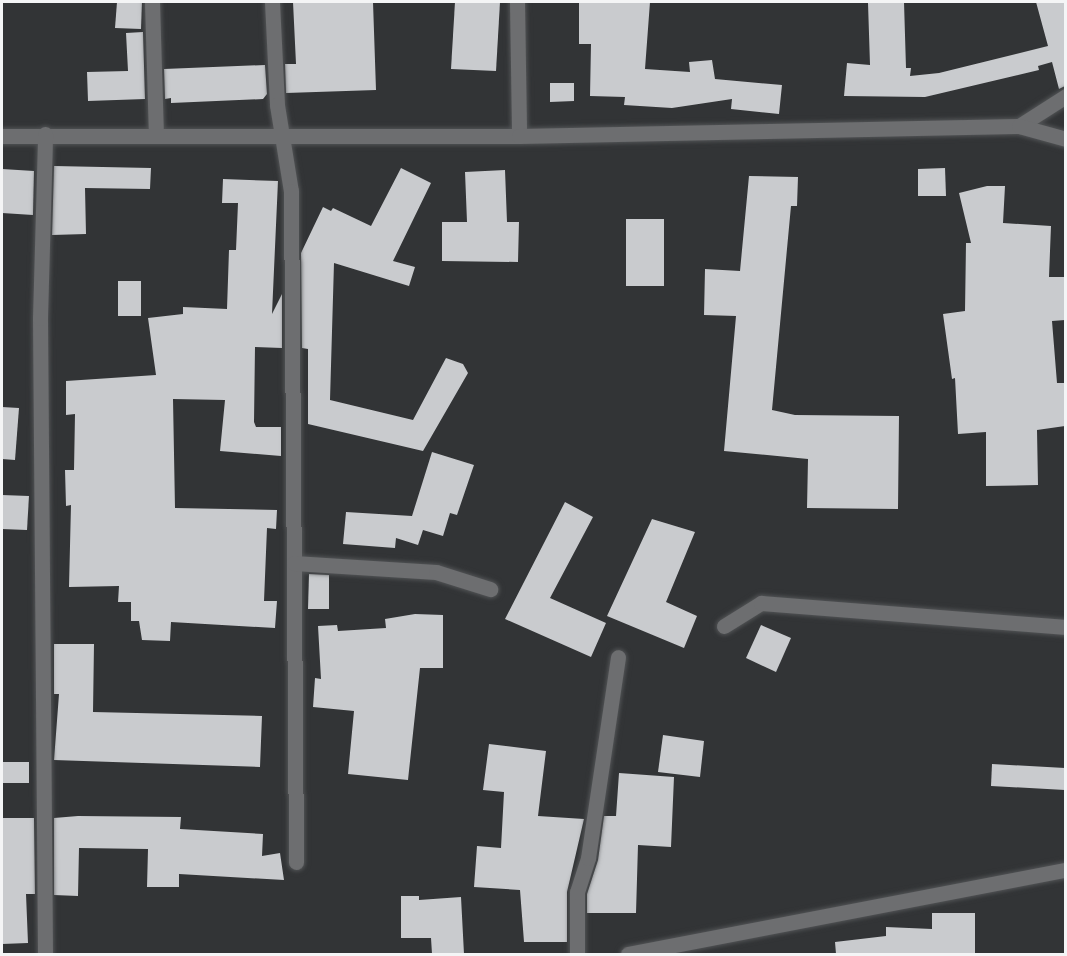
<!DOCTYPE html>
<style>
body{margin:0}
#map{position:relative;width:1067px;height:956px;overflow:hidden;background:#323436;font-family:"PT Sans Narrow",sans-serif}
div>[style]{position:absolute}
.building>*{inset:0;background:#c9cbce}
.roads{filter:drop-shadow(0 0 2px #515355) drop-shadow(0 0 2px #515355)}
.minor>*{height:15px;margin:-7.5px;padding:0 7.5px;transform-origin:7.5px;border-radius:7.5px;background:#6d6e70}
span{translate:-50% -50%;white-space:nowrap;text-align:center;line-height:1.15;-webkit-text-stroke:6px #323436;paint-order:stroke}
.frame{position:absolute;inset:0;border:3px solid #f4f5f6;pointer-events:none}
</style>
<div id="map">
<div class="building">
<i style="clip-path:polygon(117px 2px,142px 2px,141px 29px,115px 28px)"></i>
<i style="clip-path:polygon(293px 2px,373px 2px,376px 90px,286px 93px,285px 64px,296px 64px)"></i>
<i style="clip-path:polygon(455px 2px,500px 2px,496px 71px,451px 69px)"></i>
<i style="clip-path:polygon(650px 2px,645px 69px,690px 72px,689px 62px,712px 60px,715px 79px,782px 85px,779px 114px,731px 109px,732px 99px,672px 108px,624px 105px,625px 97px,590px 96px,591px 44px,579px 44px,579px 3px)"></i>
<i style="clip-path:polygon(904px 2px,906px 68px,911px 68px,910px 76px,939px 73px,1048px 46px,1036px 2px,1065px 2px,1065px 86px,1059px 89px,1052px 62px,1038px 66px,1039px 70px,925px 97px,844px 96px,847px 63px,870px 65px,868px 3px)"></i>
<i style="clip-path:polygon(143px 32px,145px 99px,88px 101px,87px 72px,128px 71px,126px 33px)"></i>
<i style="clip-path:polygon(265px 65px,267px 94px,263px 99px,171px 103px,171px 98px,165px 99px,164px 69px)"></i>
<i style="clip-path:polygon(550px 83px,574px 83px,574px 101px,550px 102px)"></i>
<i style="clip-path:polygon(54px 166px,151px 168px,150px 189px,85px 188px,86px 234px,52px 235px)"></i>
<i style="clip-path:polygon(401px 168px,431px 183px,393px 261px,415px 267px,409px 286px,334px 263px,330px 400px,413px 420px,446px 358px,463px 364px,468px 373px,423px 451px,308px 424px,308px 349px,302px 348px,301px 253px,323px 207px,331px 211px,333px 208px,371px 226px)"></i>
<i style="clip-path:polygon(945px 168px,946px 196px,918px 196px,918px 169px)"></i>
<i style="clip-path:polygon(2px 169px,34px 171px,33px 215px,2px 213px)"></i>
<i style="clip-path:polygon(505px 170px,507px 222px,519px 222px,518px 262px,442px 261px,442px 222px,467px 222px,465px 172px)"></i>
<i style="clip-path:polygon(749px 176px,798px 177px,797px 206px,791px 206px,772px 410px,795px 415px,899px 416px,898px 509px,807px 508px,808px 459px,724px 451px,736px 316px,704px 315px,705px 269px,740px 271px)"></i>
<i style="clip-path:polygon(223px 179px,278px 181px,272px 314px,282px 294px,282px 348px,255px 347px,254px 422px,256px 427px,281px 427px,281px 456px,220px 451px,225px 400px,173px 399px,175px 508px,277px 510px,276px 529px,267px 528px,264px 601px,277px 601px,275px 628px,171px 622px,170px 641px,142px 640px,139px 621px,131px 621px,131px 602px,118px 602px,119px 586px,69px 587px,71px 505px,66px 506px,65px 470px,74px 470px,75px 414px,66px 415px,66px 381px,156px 375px,148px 318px,183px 314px,183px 307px,227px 309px,229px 250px,236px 250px,238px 203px,222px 203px)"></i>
<i style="clip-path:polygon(987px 186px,1005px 186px,1003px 223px,1051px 226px,1049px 277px,1065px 277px,1065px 320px,1052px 321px,1057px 383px,1065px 383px,1065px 426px,1037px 430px,1038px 485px,986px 486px,986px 432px,958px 434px,955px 378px,952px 379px,943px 314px,965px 311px,966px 243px,971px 243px,959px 193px)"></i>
<i style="clip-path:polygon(626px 219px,664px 219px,664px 286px,626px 286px)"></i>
<i style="clip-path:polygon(118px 281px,141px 281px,141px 316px,118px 316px)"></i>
<i style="clip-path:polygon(2px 407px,19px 408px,15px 460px,2px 459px)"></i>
<i style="clip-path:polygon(432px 452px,474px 465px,457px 515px,450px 513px,443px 536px,423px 530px,418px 545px,396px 538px,395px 548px,343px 544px,346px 512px,412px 516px)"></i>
<i style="clip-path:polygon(2px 495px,29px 496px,27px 530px,2px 529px)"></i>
<i style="clip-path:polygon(565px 502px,593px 517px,550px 598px,606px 623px,591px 657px,505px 619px)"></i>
<i style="clip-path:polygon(652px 519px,695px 532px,666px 602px,697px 616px,684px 648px,607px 616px)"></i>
<i style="clip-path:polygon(309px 574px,329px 575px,329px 609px,308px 609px)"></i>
<i style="clip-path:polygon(415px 614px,443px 615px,443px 668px,420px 668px,408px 780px,348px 774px,354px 711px,313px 707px,315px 678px,321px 679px,318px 626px,337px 625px,338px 631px,386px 628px,385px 619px)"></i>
<i style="clip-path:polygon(761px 625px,791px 638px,776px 672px,746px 658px)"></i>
<i style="clip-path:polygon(54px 644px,94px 644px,93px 712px,262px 716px,260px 767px,54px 760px,59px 694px,54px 694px)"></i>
<i style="clip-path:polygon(663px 735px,704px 741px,700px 777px,658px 772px)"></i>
<i style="clip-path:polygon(489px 744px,546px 751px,538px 816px,584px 819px,567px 892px,567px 942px,524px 942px,520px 890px,474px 887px,477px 846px,501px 848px,504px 792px,483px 790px)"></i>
<i style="clip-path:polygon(2px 762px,29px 762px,29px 783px,2px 783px)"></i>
<i style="clip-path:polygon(992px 764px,1065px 768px,1065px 790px,991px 786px)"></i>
<i style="clip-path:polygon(619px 773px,674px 777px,671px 847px,638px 845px,636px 913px,587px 913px,587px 894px,598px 860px,604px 816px,616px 816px)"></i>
<i style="clip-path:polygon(78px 816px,181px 817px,180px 829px,263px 834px,262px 856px,280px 853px,284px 880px,179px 874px,179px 887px,147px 887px,148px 849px,79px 848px,78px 896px,54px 895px,54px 818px)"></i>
<i style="clip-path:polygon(2px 818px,34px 818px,35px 894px,26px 894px,28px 943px,2px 944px)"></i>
<i style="clip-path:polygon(401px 896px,419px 896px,419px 900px,461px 897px,464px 954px,432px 954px,431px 938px,401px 938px)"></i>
<i style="clip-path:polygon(932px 913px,975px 913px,975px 954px,836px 954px,835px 942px,886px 936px,886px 927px,932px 929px)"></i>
</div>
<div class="roads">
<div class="minor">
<i style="left:152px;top:2px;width:132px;rotate:88.3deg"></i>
<i style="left:272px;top:2px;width:103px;rotate:87.2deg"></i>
<i style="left:277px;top:105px;width:87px;rotate:80.8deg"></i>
<i style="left:291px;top:191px;width:671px;rotate:89.57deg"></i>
<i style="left:517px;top:2px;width:134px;rotate:89.1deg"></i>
<i style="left:1019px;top:126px;width:56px;rotate:-32.6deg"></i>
<i style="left:2px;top:136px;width:517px"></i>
<i style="left:519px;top:136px;width:500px;rotate:-1.15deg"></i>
<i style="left:1019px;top:126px;width:49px;rotate:15.5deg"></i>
<i style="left:294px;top:563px;width:142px;rotate:3.6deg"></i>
<i style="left:436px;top:572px;width:57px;rotate:17.5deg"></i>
<i style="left:724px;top:626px;width:44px;rotate:-31.9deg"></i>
<i style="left:761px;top:603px;width:306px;rotate:4.5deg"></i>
<i style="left:45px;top:954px;width:636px;rotate:-90.45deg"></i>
<i style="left:40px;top:318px;width:184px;rotate:-88.4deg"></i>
<i style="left:577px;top:954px;width:62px;rotate:-90deg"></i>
<i style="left:577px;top:892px;width:36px;rotate:-72deg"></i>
<i style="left:588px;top:858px;width:203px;rotate:-81.5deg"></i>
<i style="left:628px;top:954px;width:446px;rotate:-10.9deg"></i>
</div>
</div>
<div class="frame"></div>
</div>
